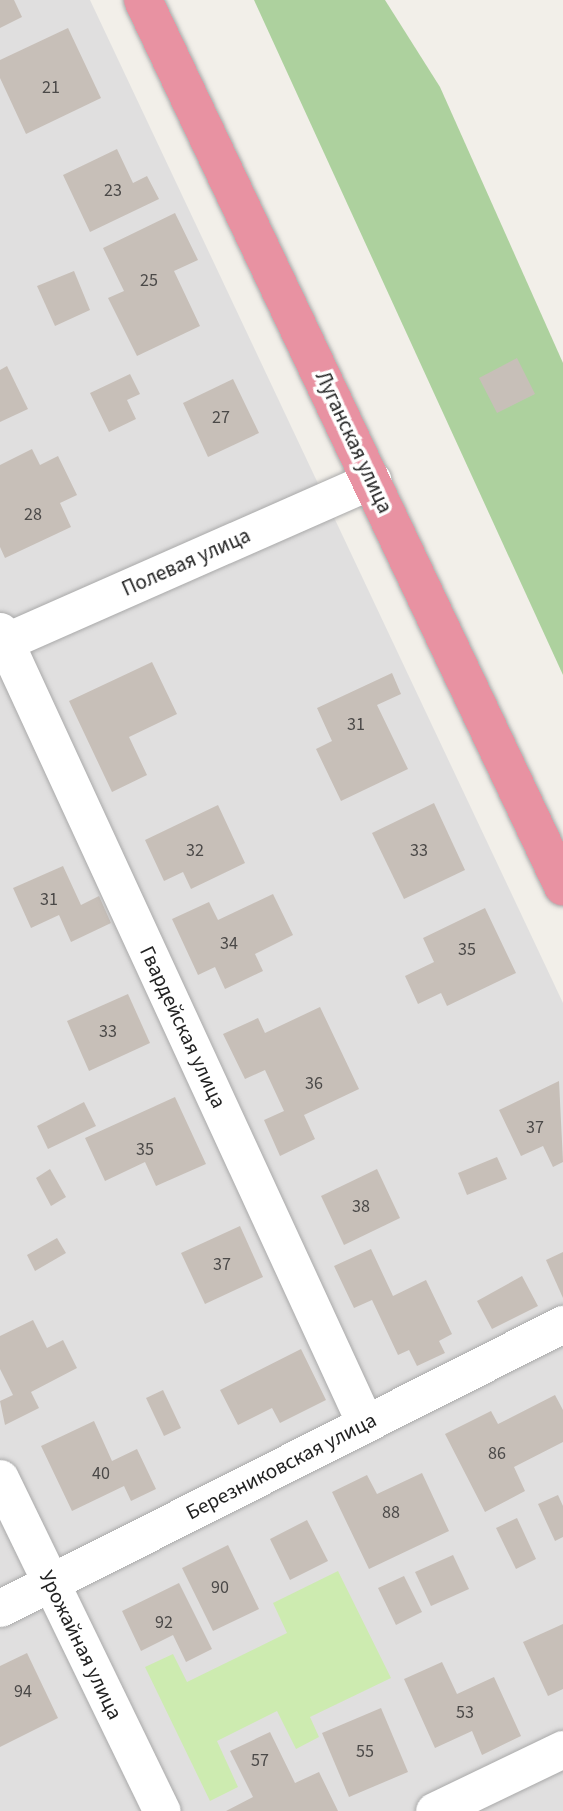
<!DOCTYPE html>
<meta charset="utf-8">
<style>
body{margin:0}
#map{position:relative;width:563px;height:1811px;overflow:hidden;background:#f2efe9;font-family:"Source Sans 3",sans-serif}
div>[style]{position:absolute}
.residential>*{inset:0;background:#e0dfdf}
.grass>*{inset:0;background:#cdebb0}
.forest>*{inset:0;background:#add19e}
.building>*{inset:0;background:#c7bfb8}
.roads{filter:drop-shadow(0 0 2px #a9a9a9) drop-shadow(0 0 2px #a9a9a9)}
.minor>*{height:37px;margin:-18.5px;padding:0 18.5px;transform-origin:18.5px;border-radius:18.5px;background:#fff}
.highway>*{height:38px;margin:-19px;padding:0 19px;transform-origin:19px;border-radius:19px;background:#e892a2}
span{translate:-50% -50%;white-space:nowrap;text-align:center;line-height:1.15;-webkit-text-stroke:7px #fff;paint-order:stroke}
.number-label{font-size:18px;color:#4b4948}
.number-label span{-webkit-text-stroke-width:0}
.street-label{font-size:21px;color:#222}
</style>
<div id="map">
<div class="residential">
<i style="clip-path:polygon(0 0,90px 0,563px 1003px,563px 1811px,0 1811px)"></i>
</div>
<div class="grass">
<i style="clip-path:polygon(338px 1571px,391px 1678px,310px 1717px,319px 1737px,296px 1749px,277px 1711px,217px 1741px,238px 1787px,210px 1801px,145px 1667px,173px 1654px,187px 1682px,287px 1633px,273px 1603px)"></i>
</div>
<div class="forest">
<i style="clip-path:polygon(254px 0,385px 0,440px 87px,563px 363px,563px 675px)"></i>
</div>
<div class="building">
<i style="clip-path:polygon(0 0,14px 0,22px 17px,0 28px)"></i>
<i style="clip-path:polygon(68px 28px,101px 98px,26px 134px,0 78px,0 60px)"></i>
<i style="clip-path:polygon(117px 149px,133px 183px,147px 176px,159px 199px,90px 232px,63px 175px)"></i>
<i style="clip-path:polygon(175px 213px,198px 260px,174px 271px,200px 326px,137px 356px,108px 298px,124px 291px,103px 248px)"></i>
<i style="clip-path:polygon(74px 271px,90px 310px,55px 326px,37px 286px)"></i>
<i style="clip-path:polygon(517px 358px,535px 394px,497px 413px,479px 378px)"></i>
<i style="clip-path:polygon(7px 366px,28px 409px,0 422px,0 370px)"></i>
<i style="clip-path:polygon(130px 374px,140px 394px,127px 400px,136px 419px,109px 432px,90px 393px)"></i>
<i style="clip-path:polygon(233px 379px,259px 433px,208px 457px,183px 403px)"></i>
<i style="clip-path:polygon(32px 449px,40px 465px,58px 456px,77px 495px,60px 503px,71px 527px,5px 558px,0 547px,0 465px)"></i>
<i style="clip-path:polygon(152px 662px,177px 714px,129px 737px,147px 775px,112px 792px,69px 701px)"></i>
<i style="clip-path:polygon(392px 673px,401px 694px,377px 705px,408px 769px,341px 801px,316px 749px,332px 741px,317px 708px)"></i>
<i style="clip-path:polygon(434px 803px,465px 870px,404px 899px,372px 833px)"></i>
<i style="clip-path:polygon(218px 805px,245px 863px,191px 889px,183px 872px,164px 881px,145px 840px)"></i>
<i style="clip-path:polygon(63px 866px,81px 905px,99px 896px,111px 923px,71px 942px,59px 915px,31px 928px,13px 888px)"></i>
<i style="clip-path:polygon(273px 894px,293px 935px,255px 954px,263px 971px,225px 989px,215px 967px,198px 975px,172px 919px,209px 902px,218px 920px)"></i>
<i style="clip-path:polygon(485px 908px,516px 973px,447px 1006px,441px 993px,418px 1004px,405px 976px,434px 962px,423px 938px)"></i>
<i style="clip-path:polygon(128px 994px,150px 1043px,89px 1071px,67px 1021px)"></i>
<i style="clip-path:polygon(320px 1007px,359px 1089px,304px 1115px,315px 1139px,280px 1156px,264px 1120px,284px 1111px,265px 1070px,245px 1079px,223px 1034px,258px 1018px,265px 1033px)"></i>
<i style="clip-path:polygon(559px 1081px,563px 1162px,553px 1167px,543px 1146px,521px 1156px,499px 1110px)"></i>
<i style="clip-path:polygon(175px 1097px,206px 1164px,156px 1186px,145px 1162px,105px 1181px,85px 1138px)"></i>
<i style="clip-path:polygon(84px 1102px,96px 1126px,48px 1149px,37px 1126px)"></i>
<i style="clip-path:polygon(497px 1157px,507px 1179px,467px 1195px,458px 1173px)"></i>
<i style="clip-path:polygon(50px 1169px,66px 1197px,51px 1206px,36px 1178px)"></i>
<i style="clip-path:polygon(377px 1169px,400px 1218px,344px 1245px,321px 1196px)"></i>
<i style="clip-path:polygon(240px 1226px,263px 1277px,205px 1304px,181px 1253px)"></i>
<i style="clip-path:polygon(57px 1238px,66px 1253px,35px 1271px,27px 1255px)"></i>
<i style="clip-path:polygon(371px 1249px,393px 1296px,426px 1280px,452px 1334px,439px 1341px,445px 1353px,417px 1366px,409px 1350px,398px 1355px,372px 1300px,354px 1308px,334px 1266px)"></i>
<i style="clip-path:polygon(563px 1252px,563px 1298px,546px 1260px)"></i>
<i style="clip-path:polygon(522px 1276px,538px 1306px,492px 1329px,477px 1301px)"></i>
<i style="clip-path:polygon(33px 1320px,47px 1348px,63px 1340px,77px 1368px,31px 1392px,39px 1408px,5px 1425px,0 1401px,13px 1395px,0 1369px,0 1336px)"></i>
<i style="clip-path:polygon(301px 1349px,326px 1400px,280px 1423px,272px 1408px,238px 1425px,220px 1390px)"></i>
<i style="clip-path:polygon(163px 1390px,181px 1428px,164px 1436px,146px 1398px)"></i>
<i style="clip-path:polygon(555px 1395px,563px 1410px,563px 1442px,514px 1467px,525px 1491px,485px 1512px,445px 1434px,491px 1411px,498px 1424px)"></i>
<i style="clip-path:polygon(94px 1421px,112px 1461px,137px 1449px,156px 1489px,131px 1501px,124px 1486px,72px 1511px,41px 1446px)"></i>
<i style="clip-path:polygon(422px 1473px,449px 1531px,369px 1569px,332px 1492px,367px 1475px,377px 1494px)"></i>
<i style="clip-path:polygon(558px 1495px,563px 1506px,563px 1537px,555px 1541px,538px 1504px)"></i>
<i style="clip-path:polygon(517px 1518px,536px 1559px,516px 1569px,496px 1528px)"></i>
<i style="clip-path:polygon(307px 1520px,328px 1561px,290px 1580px,270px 1539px)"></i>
<i style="clip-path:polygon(228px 1545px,259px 1609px,213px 1631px,182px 1568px)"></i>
<i style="clip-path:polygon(453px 1555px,469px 1589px,431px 1606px,415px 1572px)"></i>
<i style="clip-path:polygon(404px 1576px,422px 1612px,396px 1625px,378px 1588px)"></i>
<i style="clip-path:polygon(179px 1583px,212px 1649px,186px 1662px,173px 1635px,141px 1651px,122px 1611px)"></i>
<i style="clip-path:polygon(563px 1624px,563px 1689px,548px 1696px,523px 1642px)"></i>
<i style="clip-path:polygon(27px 1653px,58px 1718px,0 1747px,0 1666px)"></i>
<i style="clip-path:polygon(442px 1662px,457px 1694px,494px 1677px,521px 1736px,482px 1755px,472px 1731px,435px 1748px,404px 1679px)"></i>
<i style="clip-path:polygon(381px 1708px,408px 1772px,349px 1797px,322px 1733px)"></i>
<i style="clip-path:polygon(270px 1732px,295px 1783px,319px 1772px,338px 1811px,226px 1811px,253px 1797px,230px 1751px)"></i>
</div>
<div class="roads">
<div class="minor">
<i style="left:0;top:631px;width:872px;rotate:65.26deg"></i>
<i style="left:0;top:644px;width:407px;rotate:-23.8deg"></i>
<i style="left:0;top:1478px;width:370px;rotate:64.1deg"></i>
<i style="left:0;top:1608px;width:631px;rotate:-26.77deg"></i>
<i style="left:434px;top:1811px;width:143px;rotate:-25.7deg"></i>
</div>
<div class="highway">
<i style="left:143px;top:0;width:981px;rotate:64.64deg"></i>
</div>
</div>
<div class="number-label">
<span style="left:51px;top:88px">21</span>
<span style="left:113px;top:191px">23</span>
<span style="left:149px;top:281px">25</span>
<span style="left:221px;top:418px">27</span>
<span style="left:33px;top:515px">28</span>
<span style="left:356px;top:725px">31</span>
<span style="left:195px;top:851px">32</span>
<span style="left:419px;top:851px">33</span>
<span style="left:49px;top:900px">31</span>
<span style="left:229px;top:944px">34</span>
<span style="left:467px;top:950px">35</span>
<span style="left:108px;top:1032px">33</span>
<span style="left:314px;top:1084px">36</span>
<span style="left:535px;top:1128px">37</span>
<span style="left:145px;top:1150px">35</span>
<span style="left:361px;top:1207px">38</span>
<span style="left:222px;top:1265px">37</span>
<span style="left:497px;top:1454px">86</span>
<span style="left:101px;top:1474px">40</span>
<span style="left:391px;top:1513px">88</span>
<span style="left:220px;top:1588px">90</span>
<span style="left:164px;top:1623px">92</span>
<span style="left:23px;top:1692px">94</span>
<span style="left:465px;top:1713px">53</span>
<span style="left:365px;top:1752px">55</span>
<span style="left:260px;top:1761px">57</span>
</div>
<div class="street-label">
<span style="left:354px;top:442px;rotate:65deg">Луганская улица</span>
<span style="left:186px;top:562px;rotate:-24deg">Полевая улица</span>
<span style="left:183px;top:1027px;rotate:65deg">Гвардейская улица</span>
<span style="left:281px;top:1466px;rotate:-27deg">Березниковская улица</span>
<span style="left:81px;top:1645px;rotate:64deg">Урожайная улица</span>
</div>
</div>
